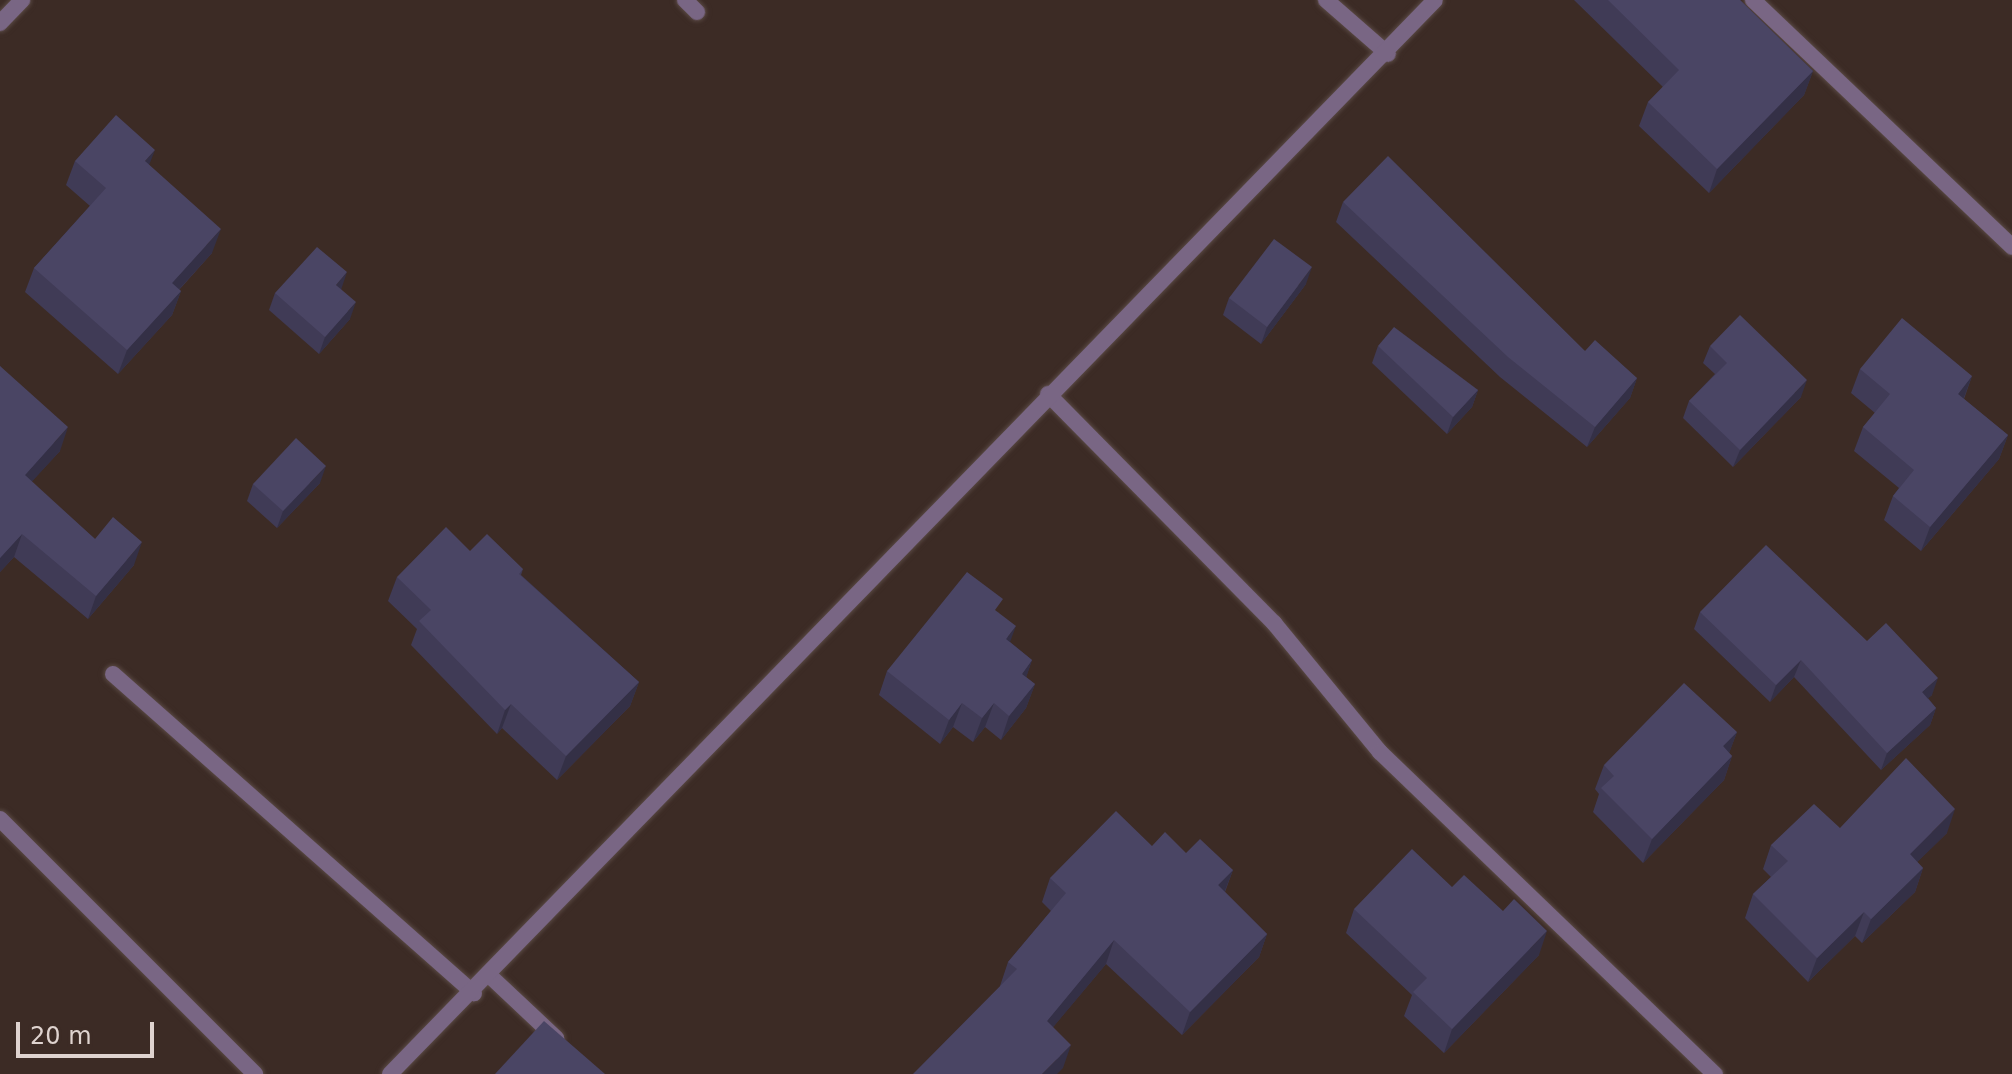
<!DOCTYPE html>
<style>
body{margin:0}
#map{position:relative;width:2012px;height:1074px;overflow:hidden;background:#3c2b25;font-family:"DejaVu Sans",sans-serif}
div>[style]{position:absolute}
.roads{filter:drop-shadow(0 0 2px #594944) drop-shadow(0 0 2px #594944)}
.minor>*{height:16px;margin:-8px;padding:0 8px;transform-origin:8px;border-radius:8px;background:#796684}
.wall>*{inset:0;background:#403b56}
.shaded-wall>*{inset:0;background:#343046}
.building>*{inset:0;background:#4a4564}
span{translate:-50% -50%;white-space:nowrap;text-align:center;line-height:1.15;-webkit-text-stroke:7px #3c2b25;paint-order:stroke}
.scale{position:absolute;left:16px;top:1022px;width:138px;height:36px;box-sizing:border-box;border:4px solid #dfd3cf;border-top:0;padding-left:10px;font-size:24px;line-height:28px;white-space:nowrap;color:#dfd3cf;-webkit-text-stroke:6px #3c2b25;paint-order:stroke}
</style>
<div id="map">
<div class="roads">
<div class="minor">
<i style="left:685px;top:0;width:17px;rotate:45deg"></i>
<i style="left:1326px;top:0;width:82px;rotate:41.1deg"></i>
<i style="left:1753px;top:0;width:358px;rotate:43.6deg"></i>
<i style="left:0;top:23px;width:32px;rotate:-46deg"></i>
<i style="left:1048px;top:394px;width:322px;rotate:45.4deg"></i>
<i style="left:1274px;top:623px;width:167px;rotate:50.6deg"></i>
<i style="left:1380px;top:752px;width:465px;rotate:43.9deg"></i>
<i style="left:113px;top:674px;width:482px;rotate:41.5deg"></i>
<i style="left:0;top:819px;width:361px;rotate:45deg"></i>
<i style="left:490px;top:976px;width:91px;rotate:43.2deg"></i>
<i style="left:390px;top:1074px;width:1498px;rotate:-45.78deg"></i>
</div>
</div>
<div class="wall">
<i style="clip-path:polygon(1574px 0,1740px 0,1813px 71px,1804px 95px,1709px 193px,1639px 126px,1648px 102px,1663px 87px)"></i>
<i style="clip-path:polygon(75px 161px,149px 165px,212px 253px,179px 290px,181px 291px,172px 315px,118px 374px,25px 292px,34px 268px,90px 206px,66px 185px)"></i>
<i style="clip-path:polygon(1343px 202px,1585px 351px,1637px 378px,1630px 398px,1587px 447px,1500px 377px,1336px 222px)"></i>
<i style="clip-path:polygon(1306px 284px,1261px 344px,1223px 315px,1229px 298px)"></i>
<i style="clip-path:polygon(341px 289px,350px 319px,319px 354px,269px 310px,275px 293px)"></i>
<i style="clip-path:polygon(1378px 346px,1478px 390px,1472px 407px,1447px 434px,1372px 363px)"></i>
<i style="clip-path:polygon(1710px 346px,1801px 397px,1733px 467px,1683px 418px,1689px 401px,1715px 374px,1703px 363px)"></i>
<i style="clip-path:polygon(0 366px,60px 451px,31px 482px,95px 539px,134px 565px,88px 619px,14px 557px,0 572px)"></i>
<i style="clip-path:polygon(1860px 369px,1972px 376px,1964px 399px,2008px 435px,1999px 459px,1921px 551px,1884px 520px,1893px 496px,1899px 488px,1854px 451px,1863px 427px,1875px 413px,1851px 393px)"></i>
<i style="clip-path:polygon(320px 483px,277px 528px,247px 501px,253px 484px)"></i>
<i style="clip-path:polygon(470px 551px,523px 569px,521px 575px,639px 682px,630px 706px,557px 780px,502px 728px,497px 734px,411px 645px,417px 629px,388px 601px,397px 577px)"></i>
<i style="clip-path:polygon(998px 612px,1010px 642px,1032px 660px,1026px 677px,1035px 684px,1026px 708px,1001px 740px,985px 727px,973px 742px,953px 727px,940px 744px,879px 695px,887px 671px)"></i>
<i style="clip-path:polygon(1700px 612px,1867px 641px,1932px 695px,1928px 698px,1936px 708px,1930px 725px,1881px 770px,1794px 677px,1770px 702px,1694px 629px)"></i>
<i style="clip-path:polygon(1737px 732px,1729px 753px,1732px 756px,1724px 780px,1643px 863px,1593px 812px,1599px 794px,1595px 789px,1604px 765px)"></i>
<i style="clip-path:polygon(1840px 828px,1947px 833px,1917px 862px,1923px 868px,1915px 892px,1862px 943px,1855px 936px,1808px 982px,1745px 918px,1753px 894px,1771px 877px,1763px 869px,1771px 845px)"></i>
<i style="clip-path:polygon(1186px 853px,1233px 870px,1225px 892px,1267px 934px,1259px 957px,1182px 1035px,1106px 964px,1053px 1027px,1063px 1068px,1000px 986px,1008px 962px,1051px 911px,1042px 902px,1050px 878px)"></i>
<i style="clip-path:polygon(1452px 887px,1539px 955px,1444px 1053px,1404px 1016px,1412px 995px,1346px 933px,1354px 909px)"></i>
</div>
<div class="shaded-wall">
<i style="clip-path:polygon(1813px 71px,1804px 95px,1709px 193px,1717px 169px)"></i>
<i style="clip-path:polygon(155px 150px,146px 173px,145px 161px)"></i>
<i style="clip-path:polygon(221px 229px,212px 253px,163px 307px,172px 283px)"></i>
<i style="clip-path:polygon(1312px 267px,1306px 284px,1261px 344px,1267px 327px)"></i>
<i style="clip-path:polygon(347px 272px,341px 290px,336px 285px)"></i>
<i style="clip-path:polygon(181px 291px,172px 315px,118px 374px,127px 350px)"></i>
<i style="clip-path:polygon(356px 302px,350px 319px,319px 354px,325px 337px)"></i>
<i style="clip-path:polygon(1972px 376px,1963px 400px,1958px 394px)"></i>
<i style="clip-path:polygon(1637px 378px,1630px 398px,1587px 447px,1595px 427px)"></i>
<i style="clip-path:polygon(1807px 380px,1801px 397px,1733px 467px,1740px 450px)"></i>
<i style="clip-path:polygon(1478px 390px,1472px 407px,1447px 434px,1453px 417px)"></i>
<i style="clip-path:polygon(68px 427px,60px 451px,16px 499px,25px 475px)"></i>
<i style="clip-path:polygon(2008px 435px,1999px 459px,1921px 551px,1930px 527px)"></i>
<i style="clip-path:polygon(326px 466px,320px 483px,277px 528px,283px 511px)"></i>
<i style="clip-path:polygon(22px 534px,14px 557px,0 572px,0 558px)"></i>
<i style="clip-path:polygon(142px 542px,134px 565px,88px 619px,96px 596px)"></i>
<i style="clip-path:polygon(1016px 626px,1007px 650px,1006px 639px)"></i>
<i style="clip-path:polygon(1032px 660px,1024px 684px,1022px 674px)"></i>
<i style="clip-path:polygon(1801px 660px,1794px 677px,1770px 702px,1776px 685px)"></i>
<i style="clip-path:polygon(1938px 678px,1932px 695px,1916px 709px,1922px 692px)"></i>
<i style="clip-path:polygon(639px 682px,630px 706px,557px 780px,566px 756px)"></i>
<i style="clip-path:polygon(1035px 684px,1026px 708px,1001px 740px,1009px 716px)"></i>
<i style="clip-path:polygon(962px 703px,953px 727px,940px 744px,949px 720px)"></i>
<i style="clip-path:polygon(994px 703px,985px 727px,973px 742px,982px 718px)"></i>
<i style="clip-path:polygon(511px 704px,502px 728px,497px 734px,505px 710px)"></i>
<i style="clip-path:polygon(1936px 708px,1930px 725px,1881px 770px,1887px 753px)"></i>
<i style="clip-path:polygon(1737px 732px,1728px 756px,1723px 746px)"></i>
<i style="clip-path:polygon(1732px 756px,1724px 780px,1643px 863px,1652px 839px)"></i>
<i style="clip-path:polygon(1955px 809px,1947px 833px,1901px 878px,1910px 854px)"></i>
<i style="clip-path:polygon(1923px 868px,1915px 892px,1862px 943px,1871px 919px)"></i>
<i style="clip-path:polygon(1233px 870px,1224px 893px,1218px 885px)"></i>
<i style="clip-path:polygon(1864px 912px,1855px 936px,1808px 982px,1817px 958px)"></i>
<i style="clip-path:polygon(1547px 931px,1539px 955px,1444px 1053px,1452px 1029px)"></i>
<i style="clip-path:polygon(1267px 934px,1259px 957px,1182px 1035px,1190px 1012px)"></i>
<i style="clip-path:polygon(1114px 940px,1106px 964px,1039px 1044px,1047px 1021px)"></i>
<i style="clip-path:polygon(1071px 1045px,1063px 1068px,1057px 1074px,1042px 1074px)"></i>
</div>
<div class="building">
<i style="clip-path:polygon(1608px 0,1740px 0,1813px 71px,1717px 169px,1648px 102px,1679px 70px)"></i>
<i style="clip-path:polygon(116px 115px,155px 150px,145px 161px,221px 229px,172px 283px,181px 291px,127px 350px,34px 268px,106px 188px,75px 161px)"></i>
<i style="clip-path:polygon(1388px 156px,1585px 351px,1595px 340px,1637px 378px,1595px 427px,1508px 357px,1343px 202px)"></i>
<i style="clip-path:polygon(1274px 239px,1312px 267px,1267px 327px,1229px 298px)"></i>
<i style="clip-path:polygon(317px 247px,347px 272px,336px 285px,356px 302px,325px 337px,275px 293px)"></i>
<i style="clip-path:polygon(1740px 315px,1807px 380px,1740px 450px,1689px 401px,1727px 363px,1710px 346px)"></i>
<i style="clip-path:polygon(1902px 318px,1972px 376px,1958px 394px,2008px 435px,1930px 527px,1893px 496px,1914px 470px,1863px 427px,1890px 394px,1860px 369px)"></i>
<i style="clip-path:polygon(1394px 327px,1478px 390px,1453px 417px,1378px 346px)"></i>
<i style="clip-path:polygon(0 366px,68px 427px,25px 475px,95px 539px,113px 517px,142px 542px,96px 596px,22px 534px,0 558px)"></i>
<i style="clip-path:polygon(296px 438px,326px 466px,283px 511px,253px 484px)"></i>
<i style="clip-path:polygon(446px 527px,470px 551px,487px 534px,523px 569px,519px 574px,639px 682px,566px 756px,511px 704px,505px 710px,419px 621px,431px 610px,397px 577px)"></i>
<i style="clip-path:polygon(1766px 545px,1867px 641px,1886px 623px,1938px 678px,1922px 692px,1936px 708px,1887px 753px,1801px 660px,1776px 685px,1700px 612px)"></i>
<i style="clip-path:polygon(967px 572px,1003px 599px,995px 610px,1016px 626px,1006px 639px,1032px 660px,1022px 674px,1035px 684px,1009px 716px,994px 703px,982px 718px,962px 703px,949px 720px,887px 671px)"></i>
<i style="clip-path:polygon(1684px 683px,1737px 732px,1723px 746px,1732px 756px,1652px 839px,1601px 788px,1614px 776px,1604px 765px)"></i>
<i style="clip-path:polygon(1906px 758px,1955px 809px,1910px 854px,1923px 868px,1871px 919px,1864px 912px,1817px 958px,1753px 894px,1788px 861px,1771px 845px,1814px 804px,1840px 828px)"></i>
<i style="clip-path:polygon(1116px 811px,1152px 846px,1165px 832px,1186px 853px,1200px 839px,1233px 870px,1218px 885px,1267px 934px,1190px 1012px,1114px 940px,1047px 1021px,1071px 1045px,1042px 1074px,913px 1074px,1017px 969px,1008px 962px,1066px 893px,1050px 878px)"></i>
<i style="clip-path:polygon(1412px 849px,1452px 887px,1464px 875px,1503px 911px,1514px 899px,1547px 931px,1452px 1029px,1413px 992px,1427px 978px,1354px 909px)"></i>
<i style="clip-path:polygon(544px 1021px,605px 1074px,495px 1074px)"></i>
</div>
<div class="scale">20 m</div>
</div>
